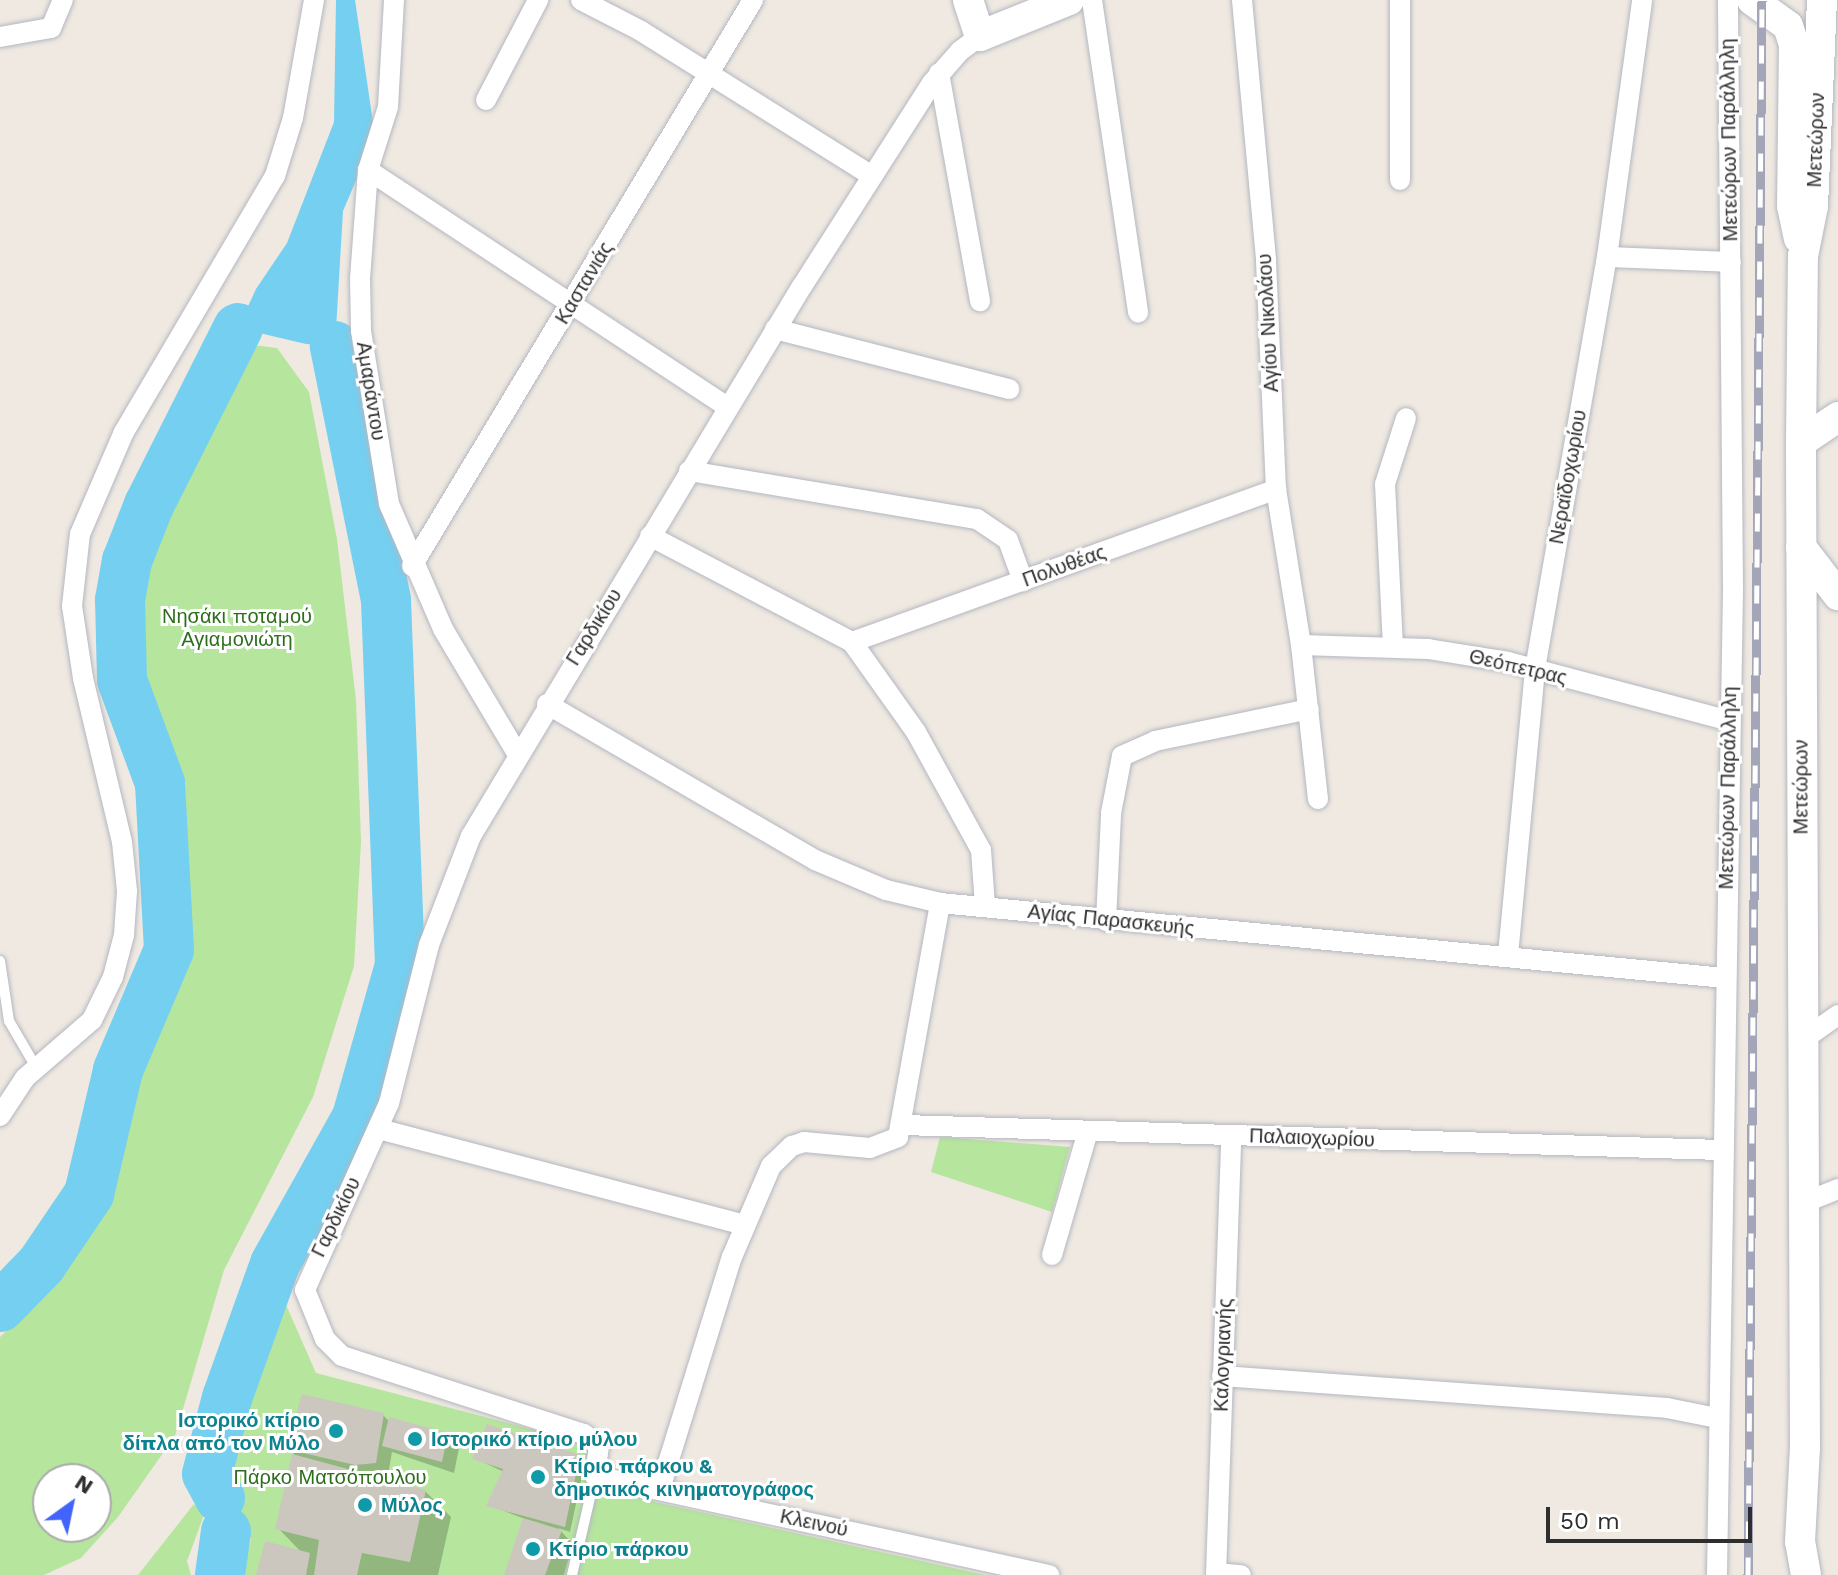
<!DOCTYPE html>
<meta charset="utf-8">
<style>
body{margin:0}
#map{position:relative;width:1838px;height:1575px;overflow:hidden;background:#efe9e1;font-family:"Work Sans",sans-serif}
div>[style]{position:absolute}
.green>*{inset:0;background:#b6e59e}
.water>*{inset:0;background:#75cff0}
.shadow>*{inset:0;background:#0003}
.river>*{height:50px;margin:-25px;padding:0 25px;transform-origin:25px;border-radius:25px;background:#75cff0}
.building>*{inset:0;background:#cbc7bf}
.roads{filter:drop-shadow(0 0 2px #b4b7c1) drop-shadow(0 0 2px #b4b7c1)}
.lane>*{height:10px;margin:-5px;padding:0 5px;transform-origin:5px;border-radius:5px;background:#fff}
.street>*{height:20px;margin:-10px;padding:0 10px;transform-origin:10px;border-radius:10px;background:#fff}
.secondary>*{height:30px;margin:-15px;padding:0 15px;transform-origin:15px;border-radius:15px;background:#fff}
.rail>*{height:9px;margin-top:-4.5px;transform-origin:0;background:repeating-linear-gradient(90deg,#fff 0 18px,#a3a6b8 0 36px);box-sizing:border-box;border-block:2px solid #a3a6b8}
.dots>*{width:22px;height:22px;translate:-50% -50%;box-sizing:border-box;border:4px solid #fff;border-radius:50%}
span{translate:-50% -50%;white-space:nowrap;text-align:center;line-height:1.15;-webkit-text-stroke:6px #fff;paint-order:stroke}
.street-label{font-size:20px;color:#2e2e2e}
.park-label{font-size:20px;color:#2c6e1b}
.culture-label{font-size:20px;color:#0d838f;font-weight:700}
.right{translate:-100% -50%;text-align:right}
.left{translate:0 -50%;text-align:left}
.north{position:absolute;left:32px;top:1463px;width:80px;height:80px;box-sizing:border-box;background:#fff;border:2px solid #ababab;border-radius:50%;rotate:33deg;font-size:22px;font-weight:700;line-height:32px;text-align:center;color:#2e2e2e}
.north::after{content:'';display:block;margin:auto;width:28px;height:36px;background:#4264fb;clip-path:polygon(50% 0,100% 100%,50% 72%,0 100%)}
.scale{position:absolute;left:1546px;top:1507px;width:206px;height:36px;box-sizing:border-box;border:4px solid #2e2e2e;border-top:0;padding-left:10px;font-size:24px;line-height:28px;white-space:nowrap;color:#2e2e2e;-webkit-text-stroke:6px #fff;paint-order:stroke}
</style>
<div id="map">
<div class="green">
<i style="clip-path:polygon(evenodd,251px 345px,277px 348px,309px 392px,337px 539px,356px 700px,361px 842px,354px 966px,313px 1097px,224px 1270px,175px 1436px,118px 1517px,81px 1558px,44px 1575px,0 1575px,0 1337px,55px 1285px,98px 1216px,125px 1127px,130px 1072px,165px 1016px,177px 974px,180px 922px,168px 776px,131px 658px,127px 629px,132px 579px,145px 533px,214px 385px,235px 349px,251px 345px,48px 1479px,96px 1479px,96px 1527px,48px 1527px,48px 1479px)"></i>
<i style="clip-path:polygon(940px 1137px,1070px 1147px,1052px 1212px,931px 1172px)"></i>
<i style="clip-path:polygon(274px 1288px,279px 1289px,316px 1373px,581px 1442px,636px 1493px,655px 1502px,985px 1575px,243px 1575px,251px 1538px,212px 1527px)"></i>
<i style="clip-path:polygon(194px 1504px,204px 1515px,187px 1561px,191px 1575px,138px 1575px)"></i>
</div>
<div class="water">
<i style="clip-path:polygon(336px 0,355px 0,375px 136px,343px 211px,335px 346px,306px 344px,238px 328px,256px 289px,287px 243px,334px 122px)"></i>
</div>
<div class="shadow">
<i style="clip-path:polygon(383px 1415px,390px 1422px,446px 1435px,459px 1448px,454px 1473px,392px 1452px,388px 1475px,371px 1477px,425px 1491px,451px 1517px,438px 1575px,258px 1575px,303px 1554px,278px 1528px,294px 1454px,288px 1448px)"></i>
<i style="clip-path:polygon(579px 1456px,585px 1462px,570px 1532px,558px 1528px,573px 1544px,564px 1575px,505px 1575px,525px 1519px,489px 1505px,504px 1472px,474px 1458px)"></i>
</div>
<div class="river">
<i style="left:0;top:1307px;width:59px;rotate:-45.7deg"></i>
<i style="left:41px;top:1265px;width:86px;rotate:-55.9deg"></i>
<i style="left:89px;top:1194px;width:127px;rotate:-76.8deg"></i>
<i style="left:118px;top:1070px;width:130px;rotate:-67deg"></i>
<i style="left:169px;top:950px;width:167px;rotate:-93.1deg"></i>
<i style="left:160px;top:783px;width:110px;rotate:-110.3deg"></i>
<i style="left:122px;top:680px;width:80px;rotate:-91.4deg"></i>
<i style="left:120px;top:600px;width:40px;rotate:-80deg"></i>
<i style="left:127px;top:561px;width:60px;rotate:-68.6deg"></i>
<i style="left:149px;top:505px;width:198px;rotate:-63.3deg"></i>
<i style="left:220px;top:1498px;width:27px;rotate:-118deg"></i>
<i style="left:207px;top:1474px;width:79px;rotate:-75.3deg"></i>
<i style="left:227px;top:1398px;width:142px;rotate:-70.3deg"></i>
<i style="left:275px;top:1264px;width:168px;rotate:-60.8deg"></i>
<i style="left:357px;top:1117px;width:158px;rotate:-74.2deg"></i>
<i style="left:400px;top:965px;width:365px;rotate:-92.2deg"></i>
<i style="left:386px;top:600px;width:259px;rotate:-101.4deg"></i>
<i style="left:220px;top:1575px;width:44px;rotate:-82.2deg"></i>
</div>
<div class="building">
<i style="clip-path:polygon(302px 1394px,384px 1413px,376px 1463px,355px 1465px,286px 1449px)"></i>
<i style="clip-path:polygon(389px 1417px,448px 1433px,442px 1462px,382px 1446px)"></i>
<i style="clip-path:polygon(487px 1424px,580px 1455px,565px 1527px,486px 1506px,503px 1469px,472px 1459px)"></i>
<i style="clip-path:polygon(292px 1454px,426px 1490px,410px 1562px,362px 1553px,357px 1575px,314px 1575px,319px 1540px,275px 1529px)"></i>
<i style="clip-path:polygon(523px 1518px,562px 1530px,545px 1575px,504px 1575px)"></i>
<i style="clip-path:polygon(265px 1541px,310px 1553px,306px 1575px,256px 1575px)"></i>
</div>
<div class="roads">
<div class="lane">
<i style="left:0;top:961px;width:61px;rotate:81.5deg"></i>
<i style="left:9px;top:1021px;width:53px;rotate:59.6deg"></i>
<i style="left:572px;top:1575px;width:102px;rotate:-76.9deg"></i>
</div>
<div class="street">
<i style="left:394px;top:0;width:107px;rotate:93.2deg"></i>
<i style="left:388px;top:107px;width:66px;rotate:107.6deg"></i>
<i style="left:368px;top:170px;width:108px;rotate:94.2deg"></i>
<i style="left:360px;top:278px;width:53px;rotate:88.9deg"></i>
<i style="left:361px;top:331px;width:175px;rotate:80.8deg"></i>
<i style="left:389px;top:504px;width:136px;rotate:66.6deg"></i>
<i style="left:443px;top:629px;width:144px;rotate:59.2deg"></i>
<i style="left:581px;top:0;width:68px;rotate:27.3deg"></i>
<i style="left:641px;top:31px;width:273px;rotate:32.1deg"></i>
<i style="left:1092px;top:0;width:316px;rotate:81.6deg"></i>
<i style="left:1242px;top:0;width:262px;rotate:84.7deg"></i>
<i style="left:1266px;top:261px;width:228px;rotate:87.5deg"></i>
<i style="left:1276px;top:489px;width:158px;rotate:80.9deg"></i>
<i style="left:1301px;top:645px;width:155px;rotate:83.7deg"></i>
<i style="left:1400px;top:0;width:180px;rotate:90deg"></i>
<i style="left:980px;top:36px;width:25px;rotate:143deg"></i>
<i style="left:960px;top:51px;width:43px;rotate:131.2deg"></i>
<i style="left:932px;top:83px;width:241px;rotate:122.6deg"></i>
<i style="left:802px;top:286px;width:642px;rotate:121.04deg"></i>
<i style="left:471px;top:836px;width:117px;rotate:111.1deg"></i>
<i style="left:429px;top:945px;width:163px;rotate:104.2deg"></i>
<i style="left:389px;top:1103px;width:205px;rotate:114.2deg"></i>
<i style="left:305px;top:1290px;width:53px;rotate:67.8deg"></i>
<i style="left:325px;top:1339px;width:24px;rotate:45deg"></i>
<i style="left:342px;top:1356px;width:254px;rotate:17.9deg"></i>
<i style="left:584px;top:1434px;width:19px;rotate:39deg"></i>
<i style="left:599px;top:1446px;width:30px;rotate:98deg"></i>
<i style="left:595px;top:1476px;width:465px;rotate:12.3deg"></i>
<i style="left:0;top:37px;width:52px;rotate:-10deg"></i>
<i style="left:51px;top:28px;width:30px;rotate:-67deg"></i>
<i style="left:939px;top:73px;width:232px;rotate:79.8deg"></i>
<i style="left:486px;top:100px;width:113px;rotate:-62.5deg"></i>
<i style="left:368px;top:170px;width:431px;rotate:33.4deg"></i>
<i style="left:1607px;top:257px;width:124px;rotate:2.3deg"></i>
<i style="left:775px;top:329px;width:242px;rotate:14.4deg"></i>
<i style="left:689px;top:471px;width:292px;rotate:9.5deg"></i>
<i style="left:977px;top:519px;width:37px;rotate:34deg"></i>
<i style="left:1008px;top:540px;width:44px;rotate:69.9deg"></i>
<i style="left:650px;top:536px;width:228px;rotate:27.7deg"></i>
<i style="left:852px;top:642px;width:110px;rotate:54.6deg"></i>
<i style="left:916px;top:732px;width:135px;rotate:61.2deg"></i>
<i style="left:981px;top:850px;width:56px;rotate:85.9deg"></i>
<i style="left:412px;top:566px;width:661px;rotate:-58.93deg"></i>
<i style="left:852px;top:642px;width:451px;rotate:-19.8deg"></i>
<i style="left:1301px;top:645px;width:127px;rotate:1.8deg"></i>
<i style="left:1428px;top:649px;width:81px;rotate:9.2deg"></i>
<i style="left:1508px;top:662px;width:229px;rotate:14.9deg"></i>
<i style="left:1393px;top:647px;width:163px;rotate:-92.8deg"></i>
<i style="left:1385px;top:484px;width:69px;rotate:-72.3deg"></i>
<i style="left:547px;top:704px;width:310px;rotate:30.2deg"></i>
<i style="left:815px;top:860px;width:77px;rotate:22.9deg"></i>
<i style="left:886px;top:890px;width:56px;rotate:13.5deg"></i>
<i style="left:940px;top:903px;width:788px;rotate:5.46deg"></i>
<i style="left:1106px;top:921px;width:108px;rotate:-87.3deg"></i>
<i style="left:1111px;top:813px;width:58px;rotate:-79.1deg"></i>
<i style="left:1122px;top:756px;width:36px;rotate:-24deg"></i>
<i style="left:1155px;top:741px;width:157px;rotate:-11.7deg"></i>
<i style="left:1508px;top:955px;width:287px;rotate:-84.6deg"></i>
<i style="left:1535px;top:669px;width:418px;rotate:-80.1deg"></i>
<i style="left:1607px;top:257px;width:259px;rotate:-82.2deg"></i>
<i style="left:1801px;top:1041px;width:45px;rotate:-35.1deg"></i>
<i style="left:0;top:1116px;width:45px;rotate:-56.7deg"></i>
<i style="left:25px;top:1078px;width:89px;rotate:-40.9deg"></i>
<i style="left:92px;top:1020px;width:48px;rotate:-64deg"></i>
<i style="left:113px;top:977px;width:43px;rotate:-75.3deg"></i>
<i style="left:124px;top:935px;width:44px;rotate:-86.1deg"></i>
<i style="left:127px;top:891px;width:49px;rotate:-95.8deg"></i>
<i style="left:122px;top:842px;width:169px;rotate:-103.4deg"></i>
<i style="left:83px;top:678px;width:73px;rotate:-98.7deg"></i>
<i style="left:72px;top:606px;width:72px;rotate:-83.7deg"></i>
<i style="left:80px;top:534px;width:111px;rotate:-66.7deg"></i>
<i style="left:124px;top:432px;width:297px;rotate:-59.5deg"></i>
<i style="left:275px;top:176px;width:61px;rotate:-72.8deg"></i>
<i style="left:293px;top:118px;width:120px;rotate:-79.9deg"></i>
<i style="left:903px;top:1125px;width:817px;rotate:1.75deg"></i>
<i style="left:379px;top:1129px;width:377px;rotate:14.7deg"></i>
<i style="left:1801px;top:1204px;width:40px;rotate:-22deg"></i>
<i style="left:1052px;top:1255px;width:129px;rotate:-73.8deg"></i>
<i style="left:1222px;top:1376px;width:446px;rotate:4.1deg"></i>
<i style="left:1667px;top:1408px;width:51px;rotate:11.3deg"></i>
<i style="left:660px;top:1489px;width:243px;rotate:-72.8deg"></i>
<i style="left:732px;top:1257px;width:99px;rotate:-66.8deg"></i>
<i style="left:771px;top:1166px;width:29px;rotate:-44deg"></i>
<i style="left:792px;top:1146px;width:13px;rotate:-18deg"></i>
<i style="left:804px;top:1142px;width:66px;rotate:5.2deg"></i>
<i style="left:870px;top:1148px;width:30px;rotate:-21deg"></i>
<i style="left:898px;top:1137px;width:238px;rotate:-79.8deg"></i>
<i style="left:1216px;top:1573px;width:25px;rotate:5deg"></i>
<i style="left:1216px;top:1575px;width:440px;rotate:-88deg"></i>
<i style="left:1717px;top:1575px;width:985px;rotate:-89.07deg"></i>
<i style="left:1733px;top:590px;width:590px;rotate:-90.49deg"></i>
</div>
<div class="secondary">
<i style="left:968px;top:0;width:38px;rotate:72deg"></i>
<i style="left:980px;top:36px;width:96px;rotate:-22deg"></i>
<i style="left:1752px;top:0;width:44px;rotate:35.8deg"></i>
<i style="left:1788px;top:26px;width:20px;rotate:72deg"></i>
<i style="left:1794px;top:45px;width:161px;rotate:90.7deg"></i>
<i style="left:1792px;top:206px;width:33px;rotate:78deg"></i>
<i style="left:1801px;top:442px;width:45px;rotate:-34deg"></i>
<i style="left:1801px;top:547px;width:61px;rotate:52.4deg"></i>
<i style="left:1806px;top:1575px;width:34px;rotate:-100deg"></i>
<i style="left:1800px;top:1542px;width:94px;rotate:-87deg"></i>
<i style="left:1805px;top:1448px;width:1006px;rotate:-90.23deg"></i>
<i style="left:1801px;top:442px;width:186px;rotate:-89.4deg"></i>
<i style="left:1803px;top:256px;width:51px;rotate:-78.7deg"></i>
<i style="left:1813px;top:206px;width:206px;rotate:-87.5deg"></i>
</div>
</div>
<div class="rail">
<i style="left:1748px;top:1575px;width:1575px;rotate:-89.49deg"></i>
</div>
<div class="dots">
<i style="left:336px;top:1431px;background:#0f9aa8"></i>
<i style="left:415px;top:1439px;background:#0f9aa8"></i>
<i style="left:538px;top:1477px;background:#0f9aa8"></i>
<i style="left:365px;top:1505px;background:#0f9aa8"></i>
<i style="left:533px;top:1549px;background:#0f9aa8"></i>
</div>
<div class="street-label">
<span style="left:1729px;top:140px;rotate:-91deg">Μετεώρων Παράλληλη</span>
<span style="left:1816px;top:140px;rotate:-88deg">Μετεώρων</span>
<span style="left:584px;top:283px;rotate:-59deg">Καστανιάς</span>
<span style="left:1268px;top:323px;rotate:-93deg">Αγίου Νικολάου</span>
<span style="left:371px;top:391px;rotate:81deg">Αμαράντου</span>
<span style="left:1568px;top:477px;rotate:-80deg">Νεραϊδοχωρίου</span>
<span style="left:1064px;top:566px;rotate:-20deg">Πολυθέας</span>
<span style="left:594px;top:627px;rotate:-58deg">Γαρδικίου</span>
<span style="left:1518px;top:667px;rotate:13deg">Θεόπετρας</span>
<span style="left:1801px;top:787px;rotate:-90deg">Μετεώρων</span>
<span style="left:1728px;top:788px;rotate:-89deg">Μετεώρων Παράλληλη</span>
<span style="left:1111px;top:920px;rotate:6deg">Αγίας Παρασκευής</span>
<span style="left:1312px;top:1138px;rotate:2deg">Παλαιοχωρίου</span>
<span style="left:336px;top:1217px;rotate:-64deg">Γαρδικίου</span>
<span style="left:1223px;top:1355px;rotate:-88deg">Καλογριανής</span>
<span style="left:814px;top:1523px;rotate:12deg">Κλεινού</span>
</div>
<div class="park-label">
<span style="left:237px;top:628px">Νησάκι ποταμού<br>Αγιαμονιώτη</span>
<span style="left:330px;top:1477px">Πάρκο Ματσόπουλου</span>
</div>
<div class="culture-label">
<span class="right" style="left:320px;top:1432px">Ιστορικό κτίριο<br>δίπλα από τον Μύλο</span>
<span class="left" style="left:431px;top:1439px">Ιστορικό κτίριο μύλου</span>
<span class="left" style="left:554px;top:1478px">Κτίριο πάρκου &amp;<br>δημοτικός κινηματογράφος</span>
<span class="left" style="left:381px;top:1505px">Μύλος</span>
<span class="left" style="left:549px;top:1549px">Κτίριο πάρκου</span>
</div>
<div class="north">N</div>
<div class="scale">50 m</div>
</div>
